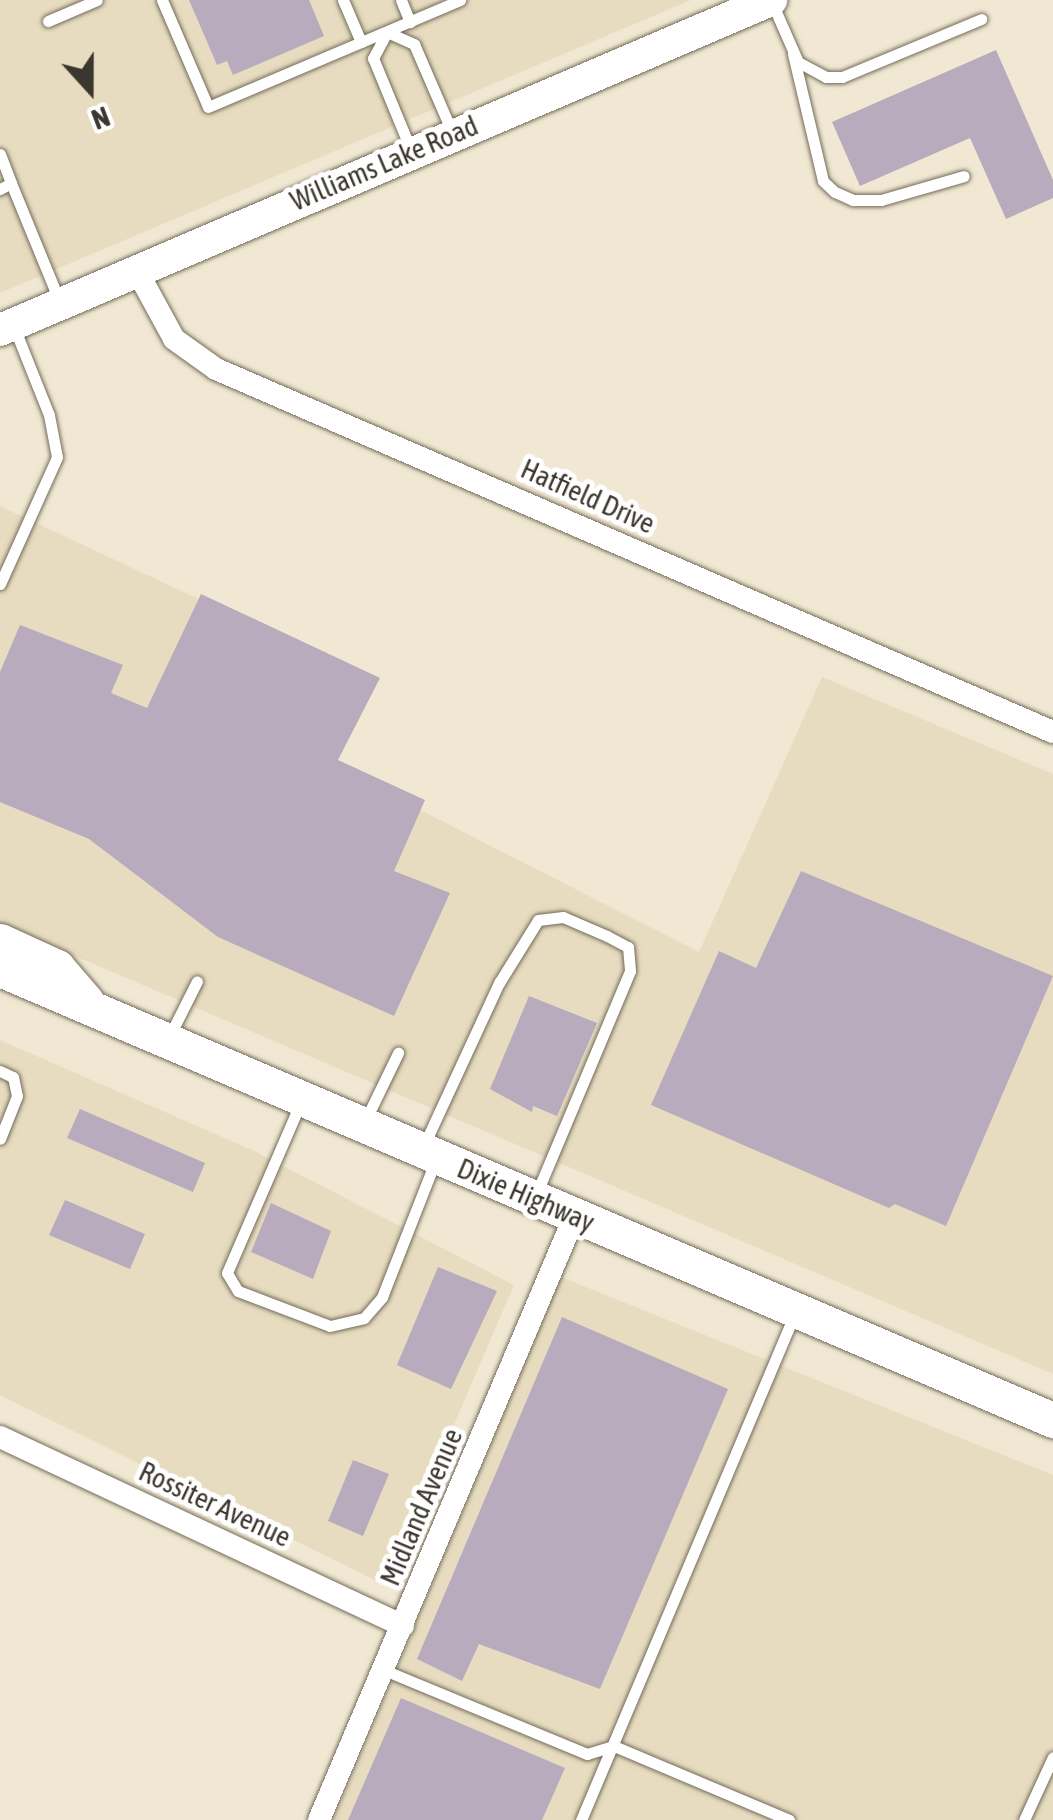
<!DOCTYPE html>
<style>
body{margin:0}
#map{position:relative;width:1053px;height:1820px;overflow:hidden;background:#f1e8d3;font-family:"Asap Condensed",sans-serif}
div>[style]{position:absolute}
.built>*{inset:0;background:#e7dcc0}
.building>*{inset:0;background:#b7abbd}
.roads{filter:drop-shadow(0 0 2px #736b59) drop-shadow(0 0 2px #736b59)}
.lane>*{height:11px;margin:-5.5px;padding:0 5.5px;transform-origin:5.5px;border-radius:5.5px;background:#fff}
.street>*{height:22px;margin:-11px;padding:0 11px;transform-origin:11px;border-radius:11px;background:#fff}
.secondary>*{height:32px;margin:-16px;padding:0 16px;transform-origin:16px;border-radius:16px;background:#fff}
.primary>*{height:35px;margin:-17.5px;padding:0 17.5px;transform-origin:17.5px;border-radius:17.5px;background:#fff}
span{translate:-50% -50%;white-space:nowrap;text-align:center;line-height:1.15;-webkit-text-stroke:10px #fff;paint-order:stroke}
.street-label{font-size:28px;color:#3b372f}
.north{position:absolute;left:40px;top:40px;width:100px;height:100px;-webkit-text-stroke:8px #fff;paint-order:stroke;rotate:159deg;font-size:28px;font-weight:700;line-height:40px;text-align:center;color:#3b372f}
.north::after{content:'';display:block;margin:auto;width:35px;height:45px;background:#3b372f;clip-path:polygon(50% 0,100% 100%,50% 72%,0 100%)}
</style>
<div id="map">
<div class="built">
<i style="clip-path:polygon(0 0,691px 0,0 293px)"></i>
<i style="clip-path:polygon(0 506px,369px 679px,328px 763px,699px 952px,822px 677px,1053px 774px,1053px 1374px,0 924px)"></i>
<i style="clip-path:polygon(0 1040px,252px 1150px,514px 1285px,385px 1585px,0 1395px)"></i>
<i style="clip-path:polygon(561px 1277px,1053px 1475px,1053px 1820px,334px 1820px)"></i>
</div>
<div class="building">
<i style="clip-path:polygon(189px 0,309px 0,324px 36px,233px 75px,227px 61px,217px 65px)"></i>
<i style="clip-path:polygon(996px 50px,1053px 180px,1053px 198px,1006px 219px,970px 138px,860px 186px,832px 122px)"></i>
<i style="clip-path:polygon(201px 594px,380px 678px,338px 760px,425px 800px,394px 871px,450px 893px,394px 1016px,218px 937px,89px 839px,0 802px,0 672px,20px 625px,123px 665px,111px 693px,147px 708px)"></i>
<i style="clip-path:polygon(801px 871px,1053px 976px,946px 1226px,895px 1204px,889px 1208px,651px 1105px,719px 951px,756px 968px)"></i>
<i style="clip-path:polygon(529px 996px,597px 1023px,557px 1116px,533px 1106px,532px 1112px,490px 1089px)"></i>
<i style="clip-path:polygon(80px 1109px,205px 1163px,193px 1192px,67px 1138px)"></i>
<i style="clip-path:polygon(65px 1200px,145px 1234px,130px 1269px,49px 1235px)"></i>
<i style="clip-path:polygon(271px 1203px,331px 1231px,313px 1279px,251px 1252px)"></i>
<i style="clip-path:polygon(438px 1267px,497px 1291px,451px 1389px,397px 1365px)"></i>
<i style="clip-path:polygon(562px 1317px,728px 1389px,600px 1689px,479px 1644px,462px 1681px,417px 1659px)"></i>
<i style="clip-path:polygon(353px 1460px,389px 1474px,363px 1536px,328px 1521px)"></i>
<i style="clip-path:polygon(401px 1698px,565px 1768px,542px 1820px,348px 1820px)"></i>
</div>
<div class="roads">
<div class="lane">
<i style="left:162px;top:0;width:116px;rotate:66.7deg"></i>
<i style="left:208px;top:107px;width:274px;rotate:-23deg"></i>
<i style="left:343px;top:0;width:46px;rotate:66.8deg"></i>
<i style="left:401px;top:0;width:24px;rotate:68deg"></i>
<i style="left:773px;top:5px;width:62px;rotate:66.3deg"></i>
<i style="left:798px;top:62px;width:32px;rotate:28deg"></i>
<i style="left:826px;top:77px;width:16px"></i>
<i style="left:842px;top:77px;width:151px;rotate:-22.6deg"></i>
<i style="left:48px;top:21px;width:53px;rotate:-23.2deg"></i>
<i style="left:387px;top:32px;width:30px;rotate:118deg"></i>
<i style="left:373px;top:58px;width:100px;rotate:67.6deg"></i>
<i style="left:387px;top:32px;width:30px;rotate:24deg"></i>
<i style="left:414px;top:44px;width:96px;rotate:66.6deg"></i>
<i style="left:793px;top:54px;width:130px;rotate:76.7deg"></i>
<i style="left:823px;top:181px;width:16px;rotate:43deg"></i>
<i style="left:835px;top:192px;width:20px;rotate:24deg"></i>
<i style="left:853px;top:200px;width:28px"></i>
<i style="left:881px;top:200px;width:86px;rotate:-16.1deg"></i>
<i style="left:0;top:154px;width:31px;rotate:69deg"></i>
<i style="left:11px;top:183px;width:13px;rotate:151deg"></i>
<i style="left:11px;top:183px;width:126px;rotate:67.7deg"></i>
<i style="left:0;top:584px;width:139px;rotate:-65.8deg"></i>
<i style="left:57px;top:457px;width:43px;rotate:-100.8deg"></i>
<i style="left:49px;top:415px;width:95px;rotate:-111.7deg"></i>
<i style="left:170px;top:1035px;width:60px;rotate:-63.4deg"></i>
<i style="left:0;top:1071px;width:14px;rotate:25deg"></i>
<i style="left:13px;top:1077px;width:19px;rotate:78deg"></i>
<i style="left:17px;top:1096px;width:46px;rotate:111.6deg"></i>
<i style="left:300px;top:1104px;width:184px;rotate:113.4deg"></i>
<i style="left:227px;top:1273px;width:21px;rotate:59deg"></i>
<i style="left:238px;top:1291px;width:98px;rotate:20.8deg"></i>
<i style="left:330px;top:1326px;width:35px;rotate:-13deg"></i>
<i style="left:364px;top:1318px;width:28px;rotate:-49deg"></i>
<i style="left:382px;top:1297px;width:145px;rotate:-68.6deg"></i>
<i style="left:365px;top:1121px;width:76px;rotate:-64.1deg"></i>
<i style="left:424px;top:1145px;width:179px;rotate:-65.2deg"></i>
<i style="left:499px;top:983px;width:74px;rotate:-58.2deg"></i>
<i style="left:538px;top:920px;width:25px;rotate:-7deg"></i>
<i style="left:563px;top:917px;width:48px;rotate:23.4deg"></i>
<i style="left:607px;top:936px;width:24px;rotate:28deg"></i>
<i style="left:628px;top:947px;width:24px;rotate:85deg"></i>
<i style="left:630px;top:971px;width:243px;rotate:112.8deg"></i>
<i style="left:384px;top:1670px;width:220px;rotate:22.5deg"></i>
<i style="left:587px;top:1754px;width:28px;rotate:-17deg"></i>
<i style="left:614px;top:1746px;width:190px;rotate:22.9deg"></i>
<i style="left:581px;top:1820px;width:550px;rotate:-67.12deg"></i>
<i style="left:1024px;top:1820px;width:69px;rotate:-65.3deg"></i>
</div>
<div class="street">
<i style="left:137px;top:271px;width:77px;rotate:61.4deg"></i>
<i style="left:174px;top:339px;width:52px;rotate:35.5deg"></i>
<i style="left:216px;top:369px;width:912px;rotate:23.45deg"></i>
<i style="left:0;top:1437px;width:445px;rotate:25.1deg"></i>
<i style="left:319px;top:1820px;width:657px;rotate:-67.06deg"></i>
</div>
<div class="secondary">
<i style="left:0;top:330px;width:839px;rotate:-23.17deg"></i>
</div>
<div class="primary">
<i style="left:0;top:941px;width:63px;rotate:24.5deg"></i>
<i style="left:57px;top:967px;width:45px;rotate:49.5deg"></i>
<i style="left:0;top:969px;width:1146px;rotate:23.19deg"></i>
</div>
</div>
<div class="street-label">
<span style="left:384px;top:163px;rotate:-23deg">Williams Lake Road</span>
<span style="left:588px;top:496px;rotate:24deg">Hatfield Drive</span>
<span style="left:526px;top:1195px;rotate:23deg">Dixie Highway</span>
<span style="left:215px;top:1504px;rotate:25deg">Rossiter Avenue</span>
<span style="left:421px;top:1507px;rotate:-67deg">Midland Avenue</span>
</div>
<div class="north">N</div>
</div>
